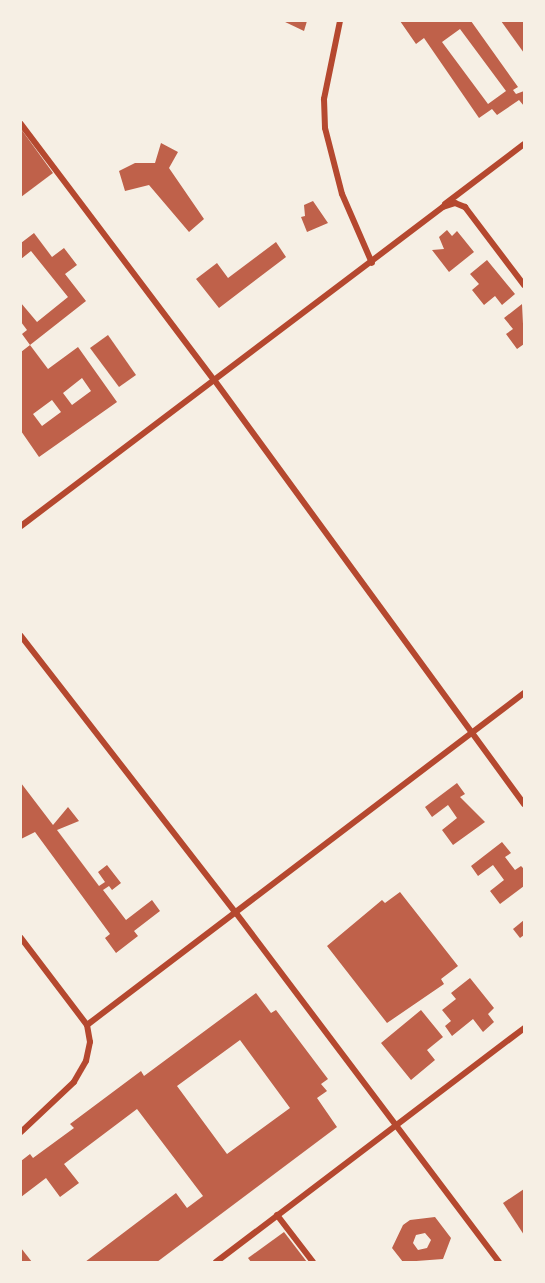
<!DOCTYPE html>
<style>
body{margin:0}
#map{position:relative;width:545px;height:1283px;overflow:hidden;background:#f6efe4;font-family:"PT Serif",serif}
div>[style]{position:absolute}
.building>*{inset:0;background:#bf614a}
.minor>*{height:6px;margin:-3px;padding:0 3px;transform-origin:3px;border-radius:3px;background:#b5482f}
span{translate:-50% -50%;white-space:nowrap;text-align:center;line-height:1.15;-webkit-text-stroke:5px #f6efe4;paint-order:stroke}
.frame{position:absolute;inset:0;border:22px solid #f6efe4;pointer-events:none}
</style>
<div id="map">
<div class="building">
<i style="clip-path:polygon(283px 21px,307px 21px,304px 31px)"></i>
<i style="clip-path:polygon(evenodd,400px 21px,471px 21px,518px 87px,513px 90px,516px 94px,524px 91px,524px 106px,519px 100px,497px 115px,492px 109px,479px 118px,424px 38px,416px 44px,400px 21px,460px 29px,506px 91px,488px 104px,442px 42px,460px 29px)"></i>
<i style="clip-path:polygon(501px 21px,524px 21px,524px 53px)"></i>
<i style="clip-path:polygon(21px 129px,53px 173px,21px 197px)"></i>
<i style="clip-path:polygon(161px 143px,178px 152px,169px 168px,204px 219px,189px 232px,149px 185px,125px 191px,119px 171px,135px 163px,155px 163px)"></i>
<i style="clip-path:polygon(313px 201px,328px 223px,307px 232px,301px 217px,305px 216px,304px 205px)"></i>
<i style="clip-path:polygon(447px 230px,452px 236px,457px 231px,474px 252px,449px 272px,432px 250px,444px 249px,439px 237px)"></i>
<i style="clip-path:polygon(34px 233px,52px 257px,64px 248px,77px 265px,65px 274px,86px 301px,30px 345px,22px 334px,27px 330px,21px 322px,21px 303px,37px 322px,68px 297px,31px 251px,21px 259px,21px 243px)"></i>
<i style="clip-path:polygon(276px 242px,286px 257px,219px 308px,196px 279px,217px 263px,228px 278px)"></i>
<i style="clip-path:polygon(487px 260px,515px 294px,502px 305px,495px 296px,484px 305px,472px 290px,479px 284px,470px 274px)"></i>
<i style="clip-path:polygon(522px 304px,524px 344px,517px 349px,506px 334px,513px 329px,504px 318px)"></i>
<i style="clip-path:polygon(108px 335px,136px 375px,119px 387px,90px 348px)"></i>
<i style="clip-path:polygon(evenodd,30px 345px,48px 369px,78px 347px,117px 402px,39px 457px,21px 431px,21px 352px,30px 345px,82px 378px,91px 391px,72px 405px,63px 393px,82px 378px,30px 345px,52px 400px,61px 412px,42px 426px,33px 414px,52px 400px)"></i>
<i style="clip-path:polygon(21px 783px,53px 825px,68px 807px,79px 821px,57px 830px,99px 886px,105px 882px,98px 872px,107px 865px,121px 883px,112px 890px,109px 886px,103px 890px,126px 920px,152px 900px,160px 911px,134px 931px,138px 936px,116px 953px,105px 938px,110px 934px,35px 832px,21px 839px)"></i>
<i style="clip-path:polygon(457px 783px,465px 794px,460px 797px,485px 822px,453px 845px,442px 830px,457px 818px,448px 805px,432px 817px,425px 807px)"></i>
<i style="clip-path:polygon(502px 842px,511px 853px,505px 857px,515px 870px,521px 866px,524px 869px,524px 886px,500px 904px,490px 891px,504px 880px,493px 865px,478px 876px,471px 866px)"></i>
<i style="clip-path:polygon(400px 892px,458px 966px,441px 979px,444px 984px,387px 1023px,327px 946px,382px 900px,385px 903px)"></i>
<i style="clip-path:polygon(524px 920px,524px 935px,520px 938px,513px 929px)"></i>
<i style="clip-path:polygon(470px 978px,494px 1008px,488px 1014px,494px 1022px,483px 1032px,473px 1019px,452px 1036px,445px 1026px,451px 1021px,442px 1010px,456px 999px,451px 993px)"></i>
<i style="clip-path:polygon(evenodd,256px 993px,271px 1013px,276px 1010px,328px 1079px,321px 1084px,327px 1091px,317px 1098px,337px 1127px,157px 1262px,85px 1262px,176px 1193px,187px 1208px,203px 1196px,137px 1109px,64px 1164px,79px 1183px,60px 1197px,46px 1178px,21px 1197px,21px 1161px,30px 1154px,33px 1158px,74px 1128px,70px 1124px,141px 1071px,144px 1076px,256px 993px,240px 1040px,290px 1108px,227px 1154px,177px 1086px,240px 1040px)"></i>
<i style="clip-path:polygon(421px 1010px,443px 1037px,427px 1050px,435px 1060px,411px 1080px,381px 1043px)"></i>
<i style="clip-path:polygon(524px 1189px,524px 1235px,503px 1203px)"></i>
<i style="clip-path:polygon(evenodd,435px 1217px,451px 1238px,443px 1259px,403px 1262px,392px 1248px,403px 1225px,410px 1220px,435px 1217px,425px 1233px,431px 1240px,427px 1248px,418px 1250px,413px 1243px,416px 1235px,425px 1233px)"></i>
<i style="clip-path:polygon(284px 1232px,307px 1262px,251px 1262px,248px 1258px)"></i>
<i style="clip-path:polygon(21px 1248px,32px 1262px,21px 1262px)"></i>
</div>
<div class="minor">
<i style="left:340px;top:21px;width:80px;rotate:101.6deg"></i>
<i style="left:324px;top:99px;width:29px;rotate:88deg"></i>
<i style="left:325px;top:128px;width:68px;rotate:75.6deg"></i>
<i style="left:342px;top:194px;width:75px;rotate:66.5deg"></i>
<i style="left:21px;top:124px;width:322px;rotate:53deg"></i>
<i style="left:215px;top:381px;width:524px;rotate:53.85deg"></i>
<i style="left:445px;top:204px;width:99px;rotate:-37.2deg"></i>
<i style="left:21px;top:526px;width:529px;rotate:-37.09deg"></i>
<i style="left:443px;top:207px;width:13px;rotate:-18deg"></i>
<i style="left:455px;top:203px;width:11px;rotate:22deg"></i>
<i style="left:465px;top:207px;width:98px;rotate:52.9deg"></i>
<i style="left:21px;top:636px;width:351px;rotate:52.2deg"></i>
<i style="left:236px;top:913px;width:437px;rotate:53deg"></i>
<i style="left:21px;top:938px;width:109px;rotate:52.8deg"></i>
<i style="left:87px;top:1025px;width:17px;rotate:80deg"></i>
<i style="left:90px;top:1042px;width:19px;rotate:102deg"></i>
<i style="left:86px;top:1061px;width:24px;rotate:120deg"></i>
<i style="left:74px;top:1082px;width:73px;rotate:136.7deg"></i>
<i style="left:87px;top:1025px;width:549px;rotate:-37.22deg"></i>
<i style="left:277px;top:1215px;width:59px;rotate:52.5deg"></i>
<i style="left:216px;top:1262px;width:387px;rotate:-37.2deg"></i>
</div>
<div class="frame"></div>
</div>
